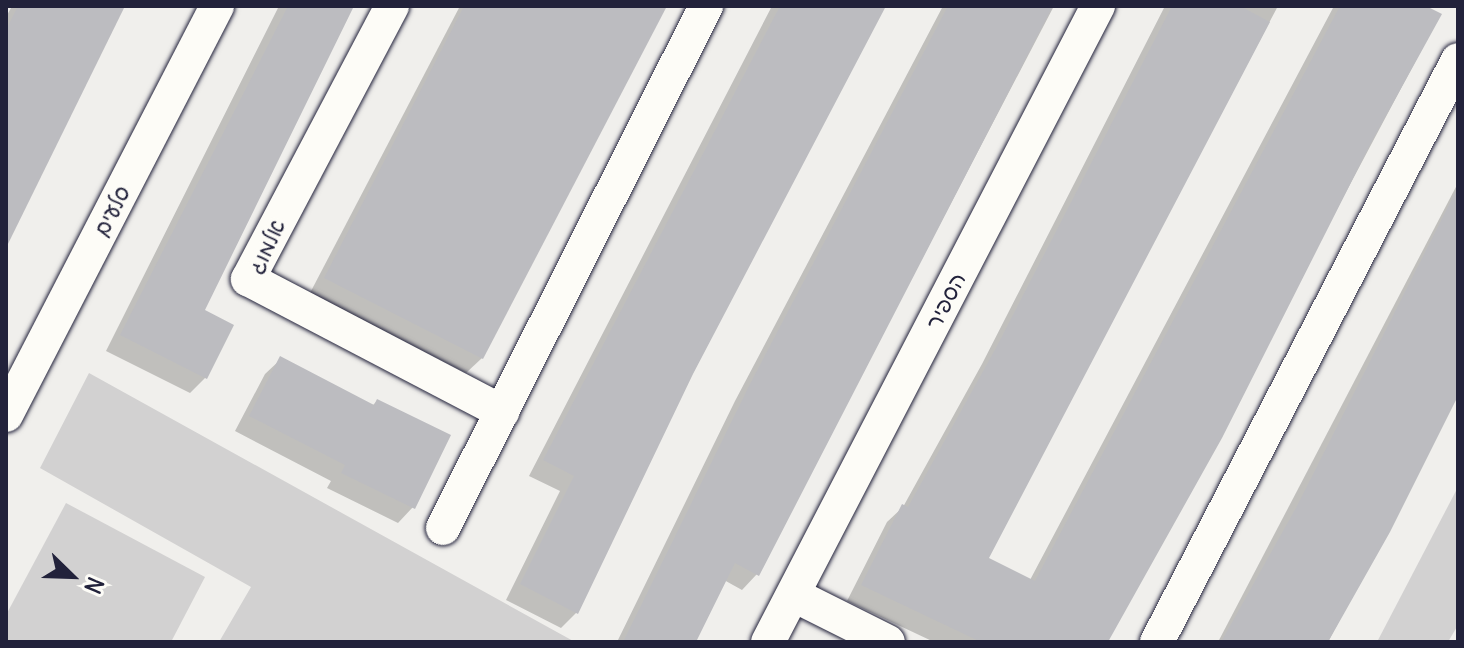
<!DOCTYPE html>
<meta charset="utf-8">
<style>
body{margin:0}
#map{position:relative;width:1464px;height:648px;overflow:hidden;background:#f0efec;font-family:Delius,"Playpen Sans Hebrew",sans-serif}
div>[style]{position:absolute}
.green>*{inset:0;background:#d2d1d1}
.shadow>*{inset:0;background:#0003}
.building>*{inset:0;background:#bcbcc0}
.roads{filter:drop-shadow(0 0 2px #22223b) drop-shadow(0 0 2px #22223b)}
.minor>*{height:34px;margin:-17px;padding:0 17px;transform-origin:17px;border-radius:17px;background:#fdfcf7}
span{translate:-50% -50%;white-space:nowrap;text-align:center;line-height:1.15;-webkit-text-stroke:8px #fdfcf7;paint-order:stroke}
.street-label{font-size:22px;color:#22223b}
.frame{position:absolute;inset:0;border:8px solid #22223b;pointer-events:none}
.north{position:absolute;left:32px;top:536px;width:80px;height:80px;-webkit-text-stroke:6px #fdfcf7;paint-order:stroke;rotate:113deg;font-size:22px;font-weight:700;line-height:32px;text-align:center;color:#22223b}
.north::after{content:'';display:block;margin:auto;width:28px;height:36px;background:#22223b;clip-path:polygon(50% 0,100% 100%,50% 72%,0 100%)}
</style>
<div id="map">
<div class="green">
<i style="clip-path:polygon(89px 373px,575px 642px,219px 642px,251px 587px,40px 468px)"></i>
<i style="clip-path:polygon(1458px 487px,1458px 625px,1448px 642px,1377px 642px)"></i>
<i style="clip-path:polygon(66px 503px,205px 577px,171px 642px,6px 642px,6px 615px)"></i>
</div>
<div class="shadow">
<i style="clip-path:polygon(12px 6px,122px 6px,6px 241px,6px 17px)"></i>
<i style="clip-path:polygon(279px 6px,352px 6px,203px 311px,205px 378px,190px 393px,106px 351px)"></i>
<i style="clip-path:polygon(460px 6px,665px 6px,482px 358px,466px 373px,310px 293px)"></i>
<i style="clip-path:polygon(772px 6px,883px 6px,611px 531px,577px 612px,561px 628px,506px 600px,560px 491px,529px 476px)"></i>
<i style="clip-path:polygon(943px 6px,1054px 6px,757px 574px,742px 590px,724px 580px,693px 642px,617px 642px,735px 401px)"></i>
<i style="clip-path:polygon(1165px 6px,1278px 6px,986px 558px,1030px 580px,1334px 6px,1422px 6px,1440px 15px,1107px 642px,934px 642px,847px 601px,887px 522px,903px 507px,982px 364px)"></i>
<i style="clip-path:polygon(1458px 183px,1458px 395px,1328px 642px,1218px 642px)"></i>
<i style="clip-path:polygon(281px 359px,372px 406px,377px 401px,413px 507px,398px 523px,327px 488px,331px 481px,235px 431px,265px 374px)"></i>
</div>
<div class="building">
<i style="clip-path:polygon(18px 6px,125px 6px,6px 248px,6px 30px)"></i>
<i style="clip-path:polygon(288px 6px,354px 6px,205px 310px,234px 325px,207px 379px,120px 335px)"></i>
<i style="clip-path:polygon(464px 6px,667px 6px,483px 359px,324px 278px)"></i>
<i style="clip-path:polygon(780px 6px,886px 6px,693px 374px,578px 614px,520px 584px,574px 476px,543px 460px)"></i>
<i style="clip-path:polygon(948px 6px,1053px 6px,759px 576px,735px 563px,696px 642px,623px 642px,750px 384px)"></i>
<i style="clip-path:polygon(1172px 6px,1240px 6px,1270px 22px,989px 558px,1035px 581px,1340px 6px,1426px 6px,1442px 14px,1371px 143px,1222px 438px,1108px 642px,981px 642px,861px 585px,902px 504px,908px 507px,997px 346px)"></i>
<i style="clip-path:polygon(1458px 187px,1458px 396px,1390px 532px,1328px 642px,1221px 642px,1297px 506px)"></i>
<i style="clip-path:polygon(280px 356px,374px 405px,377px 399px,451px 435px,415px 509px,341px 473px,345px 465px,249px 416px)"></i>
</div>
<div class="roads">
<div class="minor">
<i style="left:392px;top:6px;width:309px;rotate:117.8deg"></i>
<i style="left:248px;top:279px;width:287px;rotate:27.6deg"></i>
<i style="left:6px;top:415px;width:460px;rotate:-62.7deg"></i>
<i style="left:443px;top:528px;width:585px;rotate:-63.26deg"></i>
<i style="left:794px;top:595px;width:105px;rotate:26.6deg"></i>
<i style="left:768px;top:642px;width:717px;rotate:-62.58deg"></i>
<i style="left:1157px;top:642px;width:655px;rotate:-62.65deg"></i>
</div>
</div>
<div class="street-label">
<span style="left:112px;top:211px;rotate:-63deg">סלעים</span>
<span style="left:267px;top:247px;rotate:-66deg">אלמוג</span>
<span style="left:946px;top:301px;rotate:-63deg">הספיר</span>
</div>
<div class="frame"></div>
<div class="north">N</div>
</div>
